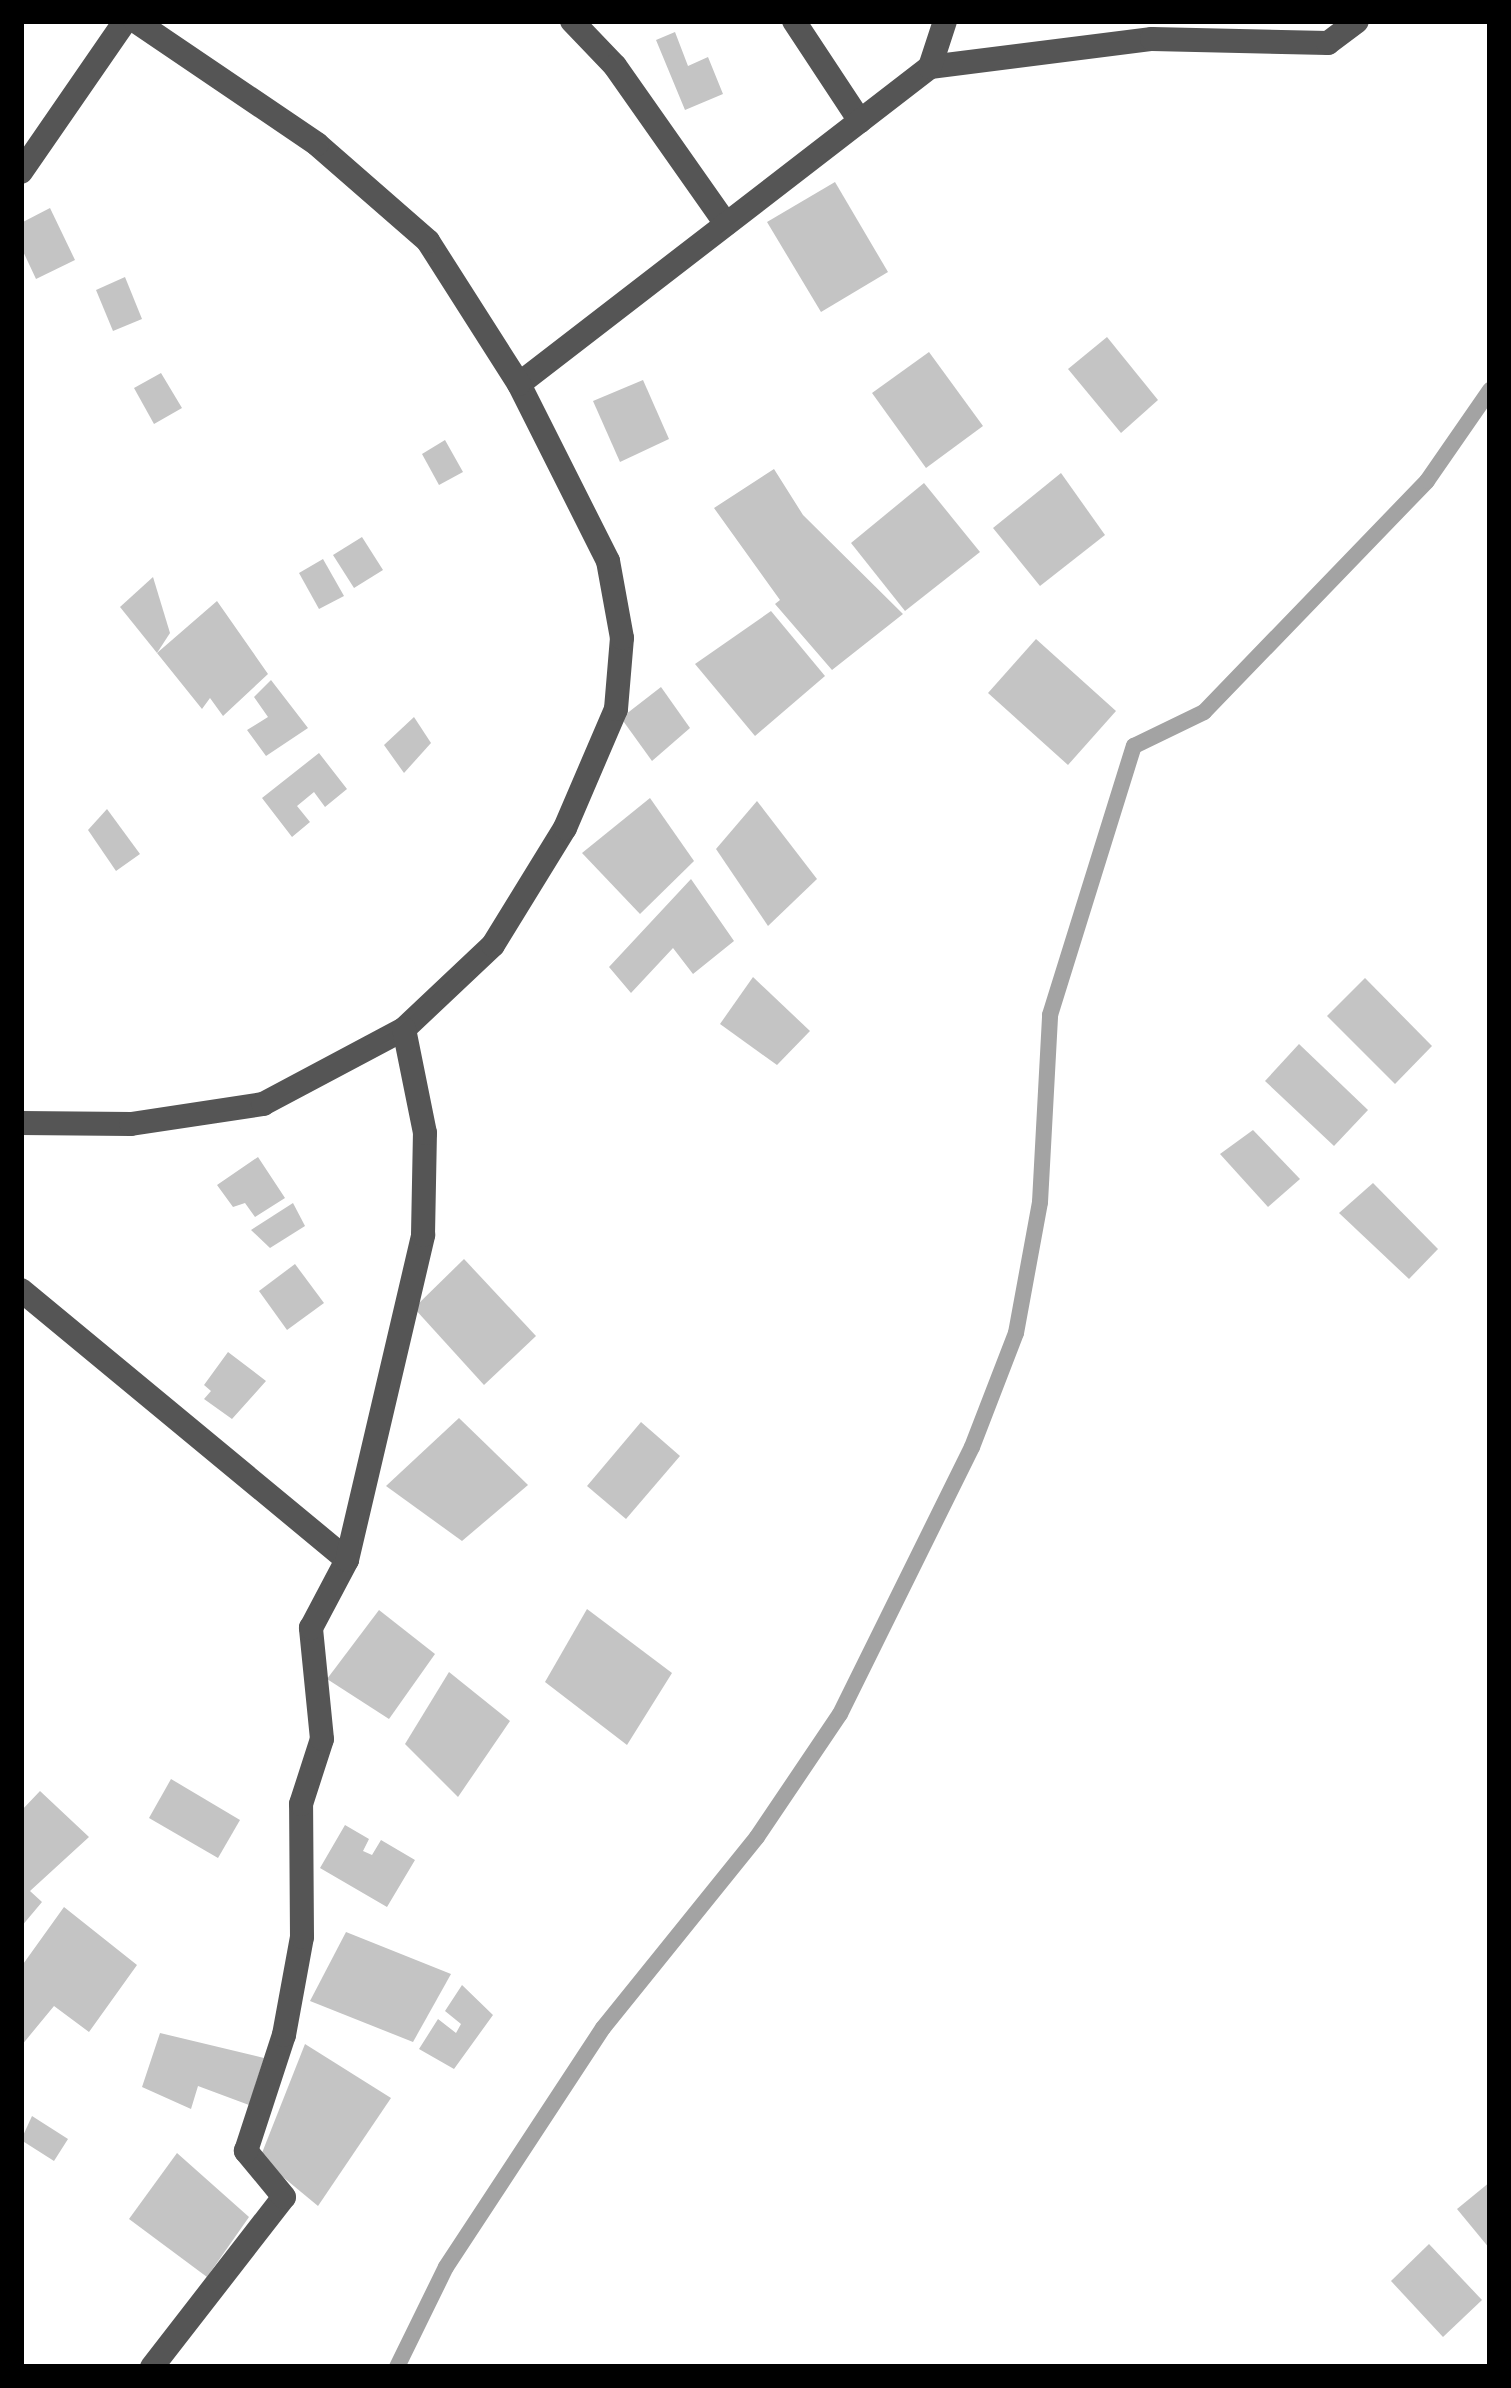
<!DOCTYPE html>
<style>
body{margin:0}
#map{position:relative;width:1511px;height:2388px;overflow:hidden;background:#fff;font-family:"Asap Condensed",sans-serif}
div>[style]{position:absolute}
.stream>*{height:16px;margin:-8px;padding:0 8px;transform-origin:8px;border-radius:8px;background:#a3a3a3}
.building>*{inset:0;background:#c4c4c4}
.street>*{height:24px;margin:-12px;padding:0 12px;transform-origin:12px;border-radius:12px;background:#555}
span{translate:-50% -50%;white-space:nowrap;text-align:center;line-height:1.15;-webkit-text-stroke:9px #fff;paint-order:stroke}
.frame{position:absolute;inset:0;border:24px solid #000;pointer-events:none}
</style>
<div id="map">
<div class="stream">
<i style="left:397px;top:2367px;width:111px;rotate:-63.9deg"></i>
<i style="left:446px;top:2267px;width:286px;rotate:-56.7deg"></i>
<i style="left:603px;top:2028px;width:245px;rotate:-51.1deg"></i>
<i style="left:757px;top:1837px;width:148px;rotate:-56deg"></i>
<i style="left:840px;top:1714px;width:298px;rotate:-63.7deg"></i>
<i style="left:972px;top:1447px;width:122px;rotate:-68.9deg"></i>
<i style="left:1016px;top:1333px;width:133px;rotate:-79.6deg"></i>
<i style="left:1040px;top:1202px;width:187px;rotate:-86.9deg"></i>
<i style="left:1050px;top:1015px;width:282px;rotate:-72.7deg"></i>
<i style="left:1134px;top:746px;width:78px;rotate:-25.9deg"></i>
<i style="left:1204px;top:712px;width:321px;rotate:-46deg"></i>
<i style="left:1427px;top:481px;width:111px;rotate:-55.3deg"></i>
</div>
<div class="building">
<i style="clip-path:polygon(675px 32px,688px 66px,708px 57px,723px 94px,685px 110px,656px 40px)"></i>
<i style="clip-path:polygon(835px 182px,888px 272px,821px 312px,767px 222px)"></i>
<i style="clip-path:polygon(50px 208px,75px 260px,36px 279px,21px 247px,21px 223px)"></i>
<i style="clip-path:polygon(125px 277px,142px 319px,113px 331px,96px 290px)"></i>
<i style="clip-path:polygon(1107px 337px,1158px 400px,1121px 433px,1068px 369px)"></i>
<i style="clip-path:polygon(929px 352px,983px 426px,926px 468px,872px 393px)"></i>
<i style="clip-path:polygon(161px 373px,182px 408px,154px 424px,134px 388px)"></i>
<i style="clip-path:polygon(643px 380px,669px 439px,620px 462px,593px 401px)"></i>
<i style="clip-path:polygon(445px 440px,463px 472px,439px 485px,422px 454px)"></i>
<i style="clip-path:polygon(774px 469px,803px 515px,903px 614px,832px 670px,775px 604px,780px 600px,714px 508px)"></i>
<i style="clip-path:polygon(1061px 473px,1105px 535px,1040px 586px,993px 528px)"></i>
<i style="clip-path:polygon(924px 483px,980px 552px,905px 611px,851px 543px)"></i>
<i style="clip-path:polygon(362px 537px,383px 570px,354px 588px,333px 555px)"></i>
<i style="clip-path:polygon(323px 559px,344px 596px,319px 609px,299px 573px)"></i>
<i style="clip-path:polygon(153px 577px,170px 633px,157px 653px,120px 607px)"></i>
<i style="clip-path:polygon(217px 601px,268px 674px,223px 716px,210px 698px,202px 709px,157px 653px)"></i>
<i style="clip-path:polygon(771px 611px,825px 676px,755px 736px,695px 664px)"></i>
<i style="clip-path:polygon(1036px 639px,1116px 711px,1068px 765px,988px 693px)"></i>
<i style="clip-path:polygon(271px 680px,308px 728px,266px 756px,247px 730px,268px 717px,254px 697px)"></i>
<i style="clip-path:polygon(661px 687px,690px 728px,652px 761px,621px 718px)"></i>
<i style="clip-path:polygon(414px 717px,431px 743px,404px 773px,384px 745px)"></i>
<i style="clip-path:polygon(319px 753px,347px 789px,325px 807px,314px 792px,297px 806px,310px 822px,292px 837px,262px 798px)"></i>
<i style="clip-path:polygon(650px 798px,694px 861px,640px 914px,582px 853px)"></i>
<i style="clip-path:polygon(757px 801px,817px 879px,768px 926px,716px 849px)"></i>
<i style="clip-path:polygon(107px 809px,140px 854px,116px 871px,88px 830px)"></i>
<i style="clip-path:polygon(691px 879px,734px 941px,693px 974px,673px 948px,631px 993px,609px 967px)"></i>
<i style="clip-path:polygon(753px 977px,810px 1031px,777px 1065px,720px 1024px)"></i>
<i style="clip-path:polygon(1365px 978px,1432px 1046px,1395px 1084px,1327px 1016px)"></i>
<i style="clip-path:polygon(1299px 1044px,1368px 1110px,1334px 1146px,1265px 1081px)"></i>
<i style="clip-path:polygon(1253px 1130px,1300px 1179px,1268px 1207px,1220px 1154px)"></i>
<i style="clip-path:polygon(258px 1157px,285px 1198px,255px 1217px,245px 1203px,233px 1207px,217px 1185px)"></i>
<i style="clip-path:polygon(1373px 1183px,1438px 1249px,1409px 1279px,1339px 1213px)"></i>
<i style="clip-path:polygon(293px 1203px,305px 1226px,270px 1248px,251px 1230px)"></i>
<i style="clip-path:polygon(464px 1259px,536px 1336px,484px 1385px,414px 1308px)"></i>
<i style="clip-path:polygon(295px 1264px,324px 1303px,287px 1330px,259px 1291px)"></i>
<i style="clip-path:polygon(228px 1352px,266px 1381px,232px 1419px,204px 1399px,211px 1391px,204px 1385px)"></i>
<i style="clip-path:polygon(459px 1418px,528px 1485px,462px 1541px,386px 1486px)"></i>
<i style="clip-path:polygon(641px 1422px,680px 1456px,626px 1519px,587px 1486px)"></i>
<i style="clip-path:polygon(587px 1609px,672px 1673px,627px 1745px,545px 1682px)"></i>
<i style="clip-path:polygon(379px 1610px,435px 1654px,389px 1719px,327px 1679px)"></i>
<i style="clip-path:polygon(449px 1672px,510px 1721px,458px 1797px,405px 1744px)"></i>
<i style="clip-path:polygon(171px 1779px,240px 1820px,218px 1858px,149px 1818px)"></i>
<i style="clip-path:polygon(40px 1791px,89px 1837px,30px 1891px,42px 1902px,21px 1927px,21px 1811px)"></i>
<i style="clip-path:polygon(345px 1825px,369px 1839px,363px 1851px,372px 1855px,381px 1840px,415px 1860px,387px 1907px,320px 1868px)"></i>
<i style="clip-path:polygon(64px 1907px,137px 1965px,89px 2032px,54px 2006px,21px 2046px,21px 1967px)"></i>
<i style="clip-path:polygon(346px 1932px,451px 1974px,413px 2042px,310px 2001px)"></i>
<i style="clip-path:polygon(462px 1985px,493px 2015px,454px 2069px,419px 2049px,438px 2019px,456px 2033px,461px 2024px,445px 2011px)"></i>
<i style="clip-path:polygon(160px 2033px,264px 2058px,249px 2105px,198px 2086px,191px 2109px,142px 2087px)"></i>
<i style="clip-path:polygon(305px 2044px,391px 2098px,318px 2206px,260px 2158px)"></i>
<i style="clip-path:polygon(32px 2116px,68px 2139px,54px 2161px,21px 2140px)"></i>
<i style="clip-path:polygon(177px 2153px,249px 2217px,207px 2277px,129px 2219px)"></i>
<i style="clip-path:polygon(1490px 2182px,1490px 2249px,1457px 2209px)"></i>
<i style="clip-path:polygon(1429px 2244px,1482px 2300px,1443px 2337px,1391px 2281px)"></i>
</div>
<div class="street">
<i style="left:572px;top:21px;width:62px;rotate:46.3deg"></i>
<i style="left:615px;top:66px;width:193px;rotate:54.9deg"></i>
<i style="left:794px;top:21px;width:120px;rotate:56.6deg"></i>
<i style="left:930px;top:67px;width:224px;rotate:-7.2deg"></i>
<i style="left:1152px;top:39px;width:176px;rotate:1.3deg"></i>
<i style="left:1328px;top:43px;width:36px;rotate:-37deg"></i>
<i style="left:21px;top:172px;width:183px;rotate:-55.4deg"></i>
<i style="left:519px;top:384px;width:519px;rotate:-37.64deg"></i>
<i style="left:930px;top:67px;width:48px;rotate:-71.9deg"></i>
<i style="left:21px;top:1123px;width:110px;rotate:0.5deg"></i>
<i style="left:131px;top:1124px;width:134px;rotate:-8.6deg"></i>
<i style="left:263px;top:1104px;width:160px;rotate:-28deg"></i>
<i style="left:404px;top:1029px;width:122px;rotate:-43.3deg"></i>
<i style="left:493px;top:945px;width:137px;rotate:-58.4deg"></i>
<i style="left:565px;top:828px;width:129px;rotate:-66.8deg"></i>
<i style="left:616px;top:709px;width:71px;rotate:-85.2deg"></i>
<i style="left:622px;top:638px;width:78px;rotate:-100.3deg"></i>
<i style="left:608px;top:561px;width:198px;rotate:-116.7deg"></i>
<i style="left:519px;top:384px;width:169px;rotate:-122.5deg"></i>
<i style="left:428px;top:241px;width:147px;rotate:-138.9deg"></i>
<i style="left:317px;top:144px;width:220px;rotate:-145.9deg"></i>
<i style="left:21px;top:1290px;width:423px;rotate:39.6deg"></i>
<i style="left:152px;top:2367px;width:215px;rotate:-52.2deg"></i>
<i style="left:284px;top:2197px;width:60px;rotate:-129.6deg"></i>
<i style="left:246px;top:2151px;width:122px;rotate:-71.9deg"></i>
<i style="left:284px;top:2035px;width:100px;rotate:-79.6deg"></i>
<i style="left:302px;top:1937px;width:133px;rotate:-90.4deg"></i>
<i style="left:301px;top:1804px;width:68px;rotate:-72.1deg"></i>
<i style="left:322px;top:1739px;width:112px;rotate:-95.7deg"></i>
<i style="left:311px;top:1628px;width:77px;rotate:-62.1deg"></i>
<i style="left:347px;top:1560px;width:334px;rotate:-76.8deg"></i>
<i style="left:423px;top:1235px;width:102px;rotate:-88.9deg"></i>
<i style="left:425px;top:1133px;width:106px;rotate:-101.4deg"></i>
</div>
<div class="frame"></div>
</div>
